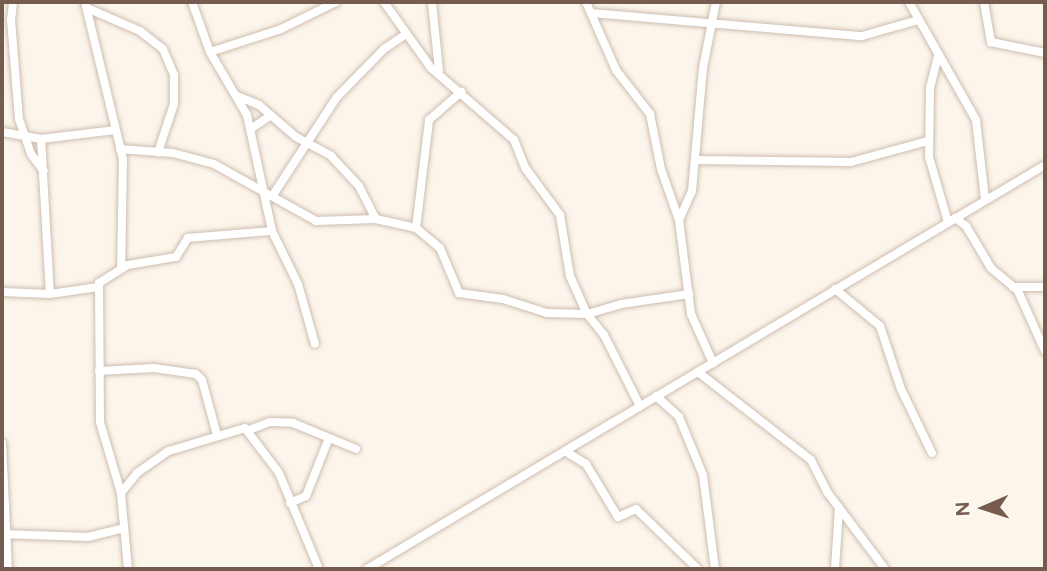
<!DOCTYPE html>
<style>
body{margin:0}
#map{position:relative;width:1047px;height:571px;overflow:hidden;background:#fcf5eb;font-family:Figtree,sans-serif}
div>[style]{position:absolute}
.roads{filter:drop-shadow(0 0 2px #cebdb0) drop-shadow(0 0 2px #cebdb0)}
.minor>*{height:8px;margin:-4px;padding:0 4px;transform-origin:4px;border-radius:4px;background:#fff}
span{translate:-50% -50%;white-space:nowrap;text-align:center;line-height:1.15;-webkit-text-stroke:5px #fef9f1;paint-order:stroke}
.frame{position:absolute;inset:0;border:4px solid #765c4e;pointer-events:none}
.north{position:absolute;left:949px;top:473px;width:70px;height:70px;-webkit-text-stroke:5px #fef9f1;paint-order:stroke;rotate:267deg;font-size:19px;font-weight:700;line-height:28px;text-align:center;color:#765c4e}
.north::after{content:'';display:block;margin:auto;width:24px;height:32px;background:#765c4e;clip-path:polygon(50% 0,100% 100%,50% 72%,0 100%)}
</style>
<div id="map">
<div class="roads">
<div class="minor">
<i style="left:13px;top:2px;width:18px;rotate:96deg"></i>
<i style="left:11px;top:20px;width:99px;rotate:85.4deg"></i>
<i style="left:19px;top:119px;width:37px;rotate:71deg"></i>
<i style="left:31px;top:154px;width:21px;rotate:53deg"></i>
<i style="left:85px;top:2px;width:162px;rotate:76.4deg"></i>
<i style="left:123px;top:159px;width:110px;rotate:91deg"></i>
<i style="left:192px;top:2px;width:53px;rotate:70.2deg"></i>
<i style="left:210px;top:52px;width:73px;rotate:59.6deg"></i>
<i style="left:247px;top:115px;width:119px;rotate:77.8deg"></i>
<i style="left:272px;top:231px;width:59px;rotate:63.9deg"></i>
<i style="left:298px;top:284px;width:62px;rotate:74.2deg"></i>
<i style="left:384px;top:2px;width:81px;rotate:54.5deg"></i>
<i style="left:431px;top:68px;width:110px;rotate:40.9deg"></i>
<i style="left:514px;top:140px;width:31px;rotate:68deg"></i>
<i style="left:526px;top:169px;width:57px;rotate:53.5deg"></i>
<i style="left:560px;top:215px;width:62px;rotate:80.7deg"></i>
<i style="left:570px;top:276px;width:42px;rotate:65.9deg"></i>
<i style="left:587px;top:314px;width:35px;rotate:-16deg"></i>
<i style="left:621px;top:304px;width:69px;rotate:-8.4deg"></i>
<i style="left:432px;top:2px;width:69px;rotate:84.2deg"></i>
<i style="left:586px;top:2px;width:74px;rotate:66.2deg"></i>
<i style="left:616px;top:70px;width:56px;rotate:52.3deg"></i>
<i style="left:650px;top:114px;width:56px;rotate:78.7deg"></i>
<i style="left:661px;top:169px;width:54px;rotate:70.6deg"></i>
<i style="left:679px;top:220px;width:95px;rotate:82.7deg"></i>
<i style="left:691px;top:314px;width:54px;rotate:65.8deg"></i>
<i style="left:909px;top:2px;width:136px;rotate:60.4deg"></i>
<i style="left:976px;top:120px;width:80px;rotate:83.5deg"></i>
<i style="left:984px;top:2px;width:41px;rotate:80.1deg"></i>
<i style="left:991px;top:42px;width:55px;rotate:11.5deg"></i>
<i style="left:87px;top:8px;width:58px;rotate:23.5deg"></i>
<i style="left:140px;top:31px;width:29px;rotate:38deg"></i>
<i style="left:163px;top:49px;width:28px;rotate:67deg"></i>
<i style="left:174px;top:75px;width:29px;rotate:90deg"></i>
<i style="left:174px;top:104px;width:51px;rotate:108.4deg"></i>
<i style="left:591px;top:13px;width:272px;rotate:4.9deg"></i>
<i style="left:862px;top:36px;width:58px;rotate:-15.9deg"></i>
<i style="left:210px;top:52px;width:75px;rotate:-17.9deg"></i>
<i style="left:281px;top:29px;width:61px;rotate:-26.1deg"></i>
<i style="left:938px;top:56px;width:32px;rotate:104deg"></i>
<i style="left:930px;top:87px;width:70px;rotate:90.8deg"></i>
<i style="left:929px;top:157px;width:68px;rotate:73.7deg"></i>
<i style="left:237px;top:96px;width:24px;rotate:22deg"></i>
<i style="left:259px;top:105px;width:49px;rotate:40.9deg"></i>
<i style="left:296px;top:137px;width:40px;rotate:28deg"></i>
<i style="left:331px;top:156px;width:41px;rotate:47deg"></i>
<i style="left:359px;top:186px;width:37px;rotate:63deg"></i>
<i style="left:252px;top:128px;width:23px;rotate:-34deg"></i>
<i style="left:2px;top:132px;width:40px;rotate:10deg"></i>
<i style="left:41px;top:139px;width:75px;rotate:-6.9deg"></i>
<i style="left:41px;top:139px;width:155px;rotate:86.7deg"></i>
<i style="left:120px;top:149px;width:53px;rotate:4.3deg"></i>
<i style="left:173px;top:153px;width:42px;rotate:15deg"></i>
<i style="left:214px;top:164px;width:117px;rotate:29.2deg"></i>
<i style="left:316px;top:221px;width:60px;rotate:-1.9deg"></i>
<i style="left:376px;top:219px;width:41px;rotate:12.7deg"></i>
<i style="left:416px;top:228px;width:31px;rotate:40deg"></i>
<i style="left:440px;top:248px;width:49px;rotate:67.1deg"></i>
<i style="left:459px;top:293px;width:44px;rotate:7.8deg"></i>
<i style="left:503px;top:299px;width:46px;rotate:17.7deg"></i>
<i style="left:547px;top:313px;width:40px;rotate:1.4deg"></i>
<i style="left:587px;top:314px;width:27px;rotate:51deg"></i>
<i style="left:604px;top:335px;width:80px;rotate:63.1deg"></i>
<i style="left:695px;top:160px;width:156px;rotate:0.7deg"></i>
<i style="left:851px;top:162px;width:80px;rotate:-15.3deg"></i>
<i style="left:273px;top:195px;width:117px;rotate:-56.9deg"></i>
<i style="left:337px;top:97px;width:67px;rotate:-45.6deg"></i>
<i style="left:384px;top:49px;width:25px;rotate:-34deg"></i>
<i style="left:955px;top:218px;width:14px;rotate:36deg"></i>
<i style="left:966px;top:226px;width:49px;rotate:59.2deg"></i>
<i style="left:991px;top:268px;width:35px;rotate:40deg"></i>
<i style="left:1018px;top:291px;width:66px;rotate:65.8deg"></i>
<i style="left:679px;top:220px;width:32px;rotate:-66deg"></i>
<i style="left:692px;top:191px;width:123px;rotate:-84.9deg"></i>
<i style="left:703px;top:68px;width:67px;rotate:-78.9deg"></i>
<i style="left:416px;top:228px;width:109px;rotate:-83.1deg"></i>
<i style="left:429px;top:120px;width:43px;rotate:-41.2deg"></i>
<i style="left:1013px;top:287px;width:32px"></i>
<i style="left:835px;top:289px;width:58px;rotate:39.4deg"></i>
<i style="left:880px;top:326px;width:66px;rotate:71.6deg"></i>
<i style="left:901px;top:389px;width:71px;rotate:64.2deg"></i>
<i style="left:2px;top:292px;width:48px;rotate:2.4deg"></i>
<i style="left:50px;top:294px;width:49px;rotate:-8.3deg"></i>
<i style="left:99px;top:371px;width:55px;rotate:-3.1deg"></i>
<i style="left:154px;top:368px;width:42px;rotate:8.1deg"></i>
<i style="left:196px;top:374px;width:8px;rotate:45deg"></i>
<i style="left:202px;top:380px;width:57px;rotate:74.7deg"></i>
<i style="left:698px;top:372px;width:143px;rotate:37.9deg"></i>
<i style="left:811px;top:460px;width:37px;rotate:63deg"></i>
<i style="left:828px;top:493px;width:95px;rotate:53.1deg"></i>
<i style="left:656px;top:396px;width:31px;rotate:42deg"></i>
<i style="left:679px;top:417px;width:63px;rotate:67.5deg"></i>
<i style="left:703px;top:475px;width:95px;rotate:82.7deg"></i>
<i style="left:249px;top:430px;width:22px;rotate:-21deg"></i>
<i style="left:270px;top:422px;width:23px;rotate:2deg"></i>
<i style="left:293px;top:423px;width:68px;rotate:22.4deg"></i>
<i style="left:2px;top:443px;width:126px;rotate:87.3deg"></i>
<i style="left:565px;top:451px;width:25px;rotate:32deg"></i>
<i style="left:586px;top:464px;width:62px;rotate:58.9deg"></i>
<i style="left:618px;top:517px;width:20px;rotate:-24deg"></i>
<i style="left:636px;top:509px;width:86px;rotate:44.1deg"></i>
<i style="left:121px;top:493px;width:26px;rotate:-51deg"></i>
<i style="left:137px;top:473px;width:39px;rotate:-35deg"></i>
<i style="left:169px;top:451px;width:79px;rotate:-16.8deg"></i>
<i style="left:245px;top:428px;width:56px;rotate:52.9deg"></i>
<i style="left:279px;top:473px;width:104px;rotate:67.4deg"></i>
<i style="left:290px;top:503px;width:17px;rotate:-24deg"></i>
<i style="left:306px;top:496px;width:62px;rotate:-68.4deg"></i>
<i style="left:2px;top:534px;width:86px;rotate:2deg"></i>
<i style="left:88px;top:537px;width:37px;rotate:-14deg"></i>
<i style="left:128px;top:569px;width:76px;rotate:-95.3deg"></i>
<i style="left:121px;top:493px;width:74px;rotate:-106.5deg"></i>
<i style="left:100px;top:422px;width:139px;rotate:-90.4deg"></i>
<i style="left:99px;top:283px;width:34px;rotate:-32deg"></i>
<i style="left:128px;top:265px;width:49px;rotate:-9.5deg"></i>
<i style="left:176px;top:257px;width:22px;rotate:-58deg"></i>
<i style="left:188px;top:238px;width:84px;rotate:-4.8deg"></i>
<i style="left:367px;top:569px;width:789px;rotate:-30.79deg"></i>
<i style="left:835px;top:569px;width:62px;rotate:-86.3deg"></i>
</div>
</div>
<div class="frame"></div>
<div class="north">N</div>
</div>
